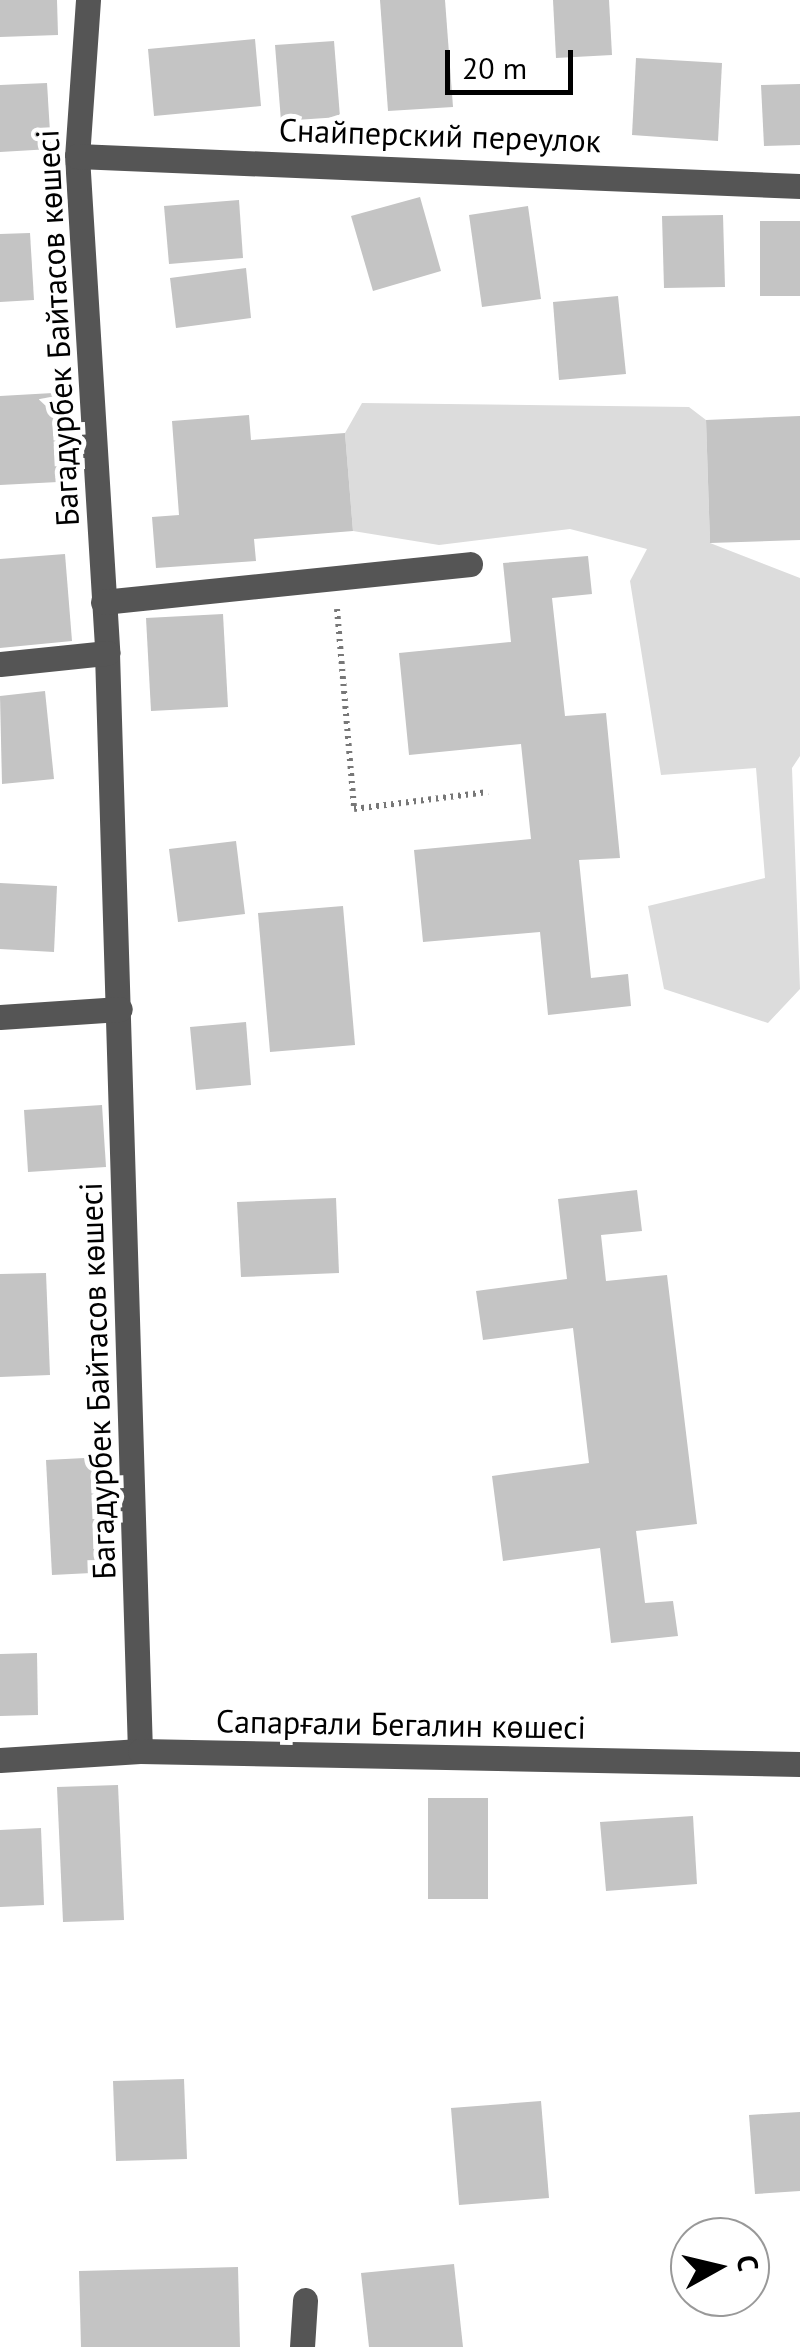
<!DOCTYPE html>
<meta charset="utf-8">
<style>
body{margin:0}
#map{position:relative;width:800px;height:2347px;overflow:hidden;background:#fff;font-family:"PT Sans",sans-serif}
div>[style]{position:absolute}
.green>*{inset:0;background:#dcdcdc}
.building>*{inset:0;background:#c4c4c4}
.path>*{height:6px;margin-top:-3px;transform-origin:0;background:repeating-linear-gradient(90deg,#777 0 2.5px,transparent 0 7.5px)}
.minor>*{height:25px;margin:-12.5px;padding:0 12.5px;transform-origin:12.5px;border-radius:12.5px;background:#555}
span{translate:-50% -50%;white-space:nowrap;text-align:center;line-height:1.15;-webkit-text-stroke:10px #fff;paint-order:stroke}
.street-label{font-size:32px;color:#000}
.north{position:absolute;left:670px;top:2217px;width:100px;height:100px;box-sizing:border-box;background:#fff;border:2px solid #999;border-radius:50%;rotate:82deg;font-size:28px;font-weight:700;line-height:40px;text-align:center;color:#000}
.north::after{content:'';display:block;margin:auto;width:35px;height:45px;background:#000;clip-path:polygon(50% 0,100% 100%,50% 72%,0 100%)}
.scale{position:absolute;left:445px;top:50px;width:128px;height:45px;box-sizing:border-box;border:5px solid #000;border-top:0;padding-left:12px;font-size:30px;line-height:35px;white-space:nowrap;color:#000;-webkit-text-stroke:8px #fff;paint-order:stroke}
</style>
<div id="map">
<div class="green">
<i style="clip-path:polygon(362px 403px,689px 407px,706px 420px,710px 543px,800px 578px,800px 756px,792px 768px,800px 989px,768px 1023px,664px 989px,648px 906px,765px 878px,756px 768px,661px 775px,630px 581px,647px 549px,570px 529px,439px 545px,353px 531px,345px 433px)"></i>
</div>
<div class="building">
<i style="clip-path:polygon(0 0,57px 0,58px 35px,0 37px)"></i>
<i style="clip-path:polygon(380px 0,445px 0,453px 107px,388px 111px)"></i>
<i style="clip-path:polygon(553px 0,609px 0,612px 55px,556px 58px)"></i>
<i style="clip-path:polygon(255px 39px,261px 106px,154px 116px,148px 49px)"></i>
<i style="clip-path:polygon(334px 41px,340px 117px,281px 121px,275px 45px)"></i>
<i style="clip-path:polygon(636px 58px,722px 63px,718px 141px,632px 135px)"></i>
<i style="clip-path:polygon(47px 83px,51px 149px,0 152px,0 85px)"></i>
<i style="clip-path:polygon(800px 84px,800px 145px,764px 146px,761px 85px)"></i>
<i style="clip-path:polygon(420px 197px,441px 271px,373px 291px,351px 216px)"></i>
<i style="clip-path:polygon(239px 200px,243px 258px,169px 264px,164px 206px)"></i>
<i style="clip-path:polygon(528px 206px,541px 299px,482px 307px,469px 215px)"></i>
<i style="clip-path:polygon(723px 215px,725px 287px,664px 288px,662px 216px)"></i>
<i style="clip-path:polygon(760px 221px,800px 221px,800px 296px,760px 296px)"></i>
<i style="clip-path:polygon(30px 233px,34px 300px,0 302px,0 234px)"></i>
<i style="clip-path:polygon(246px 268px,251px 318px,176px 328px,170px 278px)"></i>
<i style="clip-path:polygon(618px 296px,626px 374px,559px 380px,553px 302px)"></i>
<i style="clip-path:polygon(53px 393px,58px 482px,0 485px,0 396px)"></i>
<i style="clip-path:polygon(249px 415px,251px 440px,345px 433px,353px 531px,254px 539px,256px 561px,156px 568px,152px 517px,179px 515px,172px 421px)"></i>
<i style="clip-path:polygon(800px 416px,800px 540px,710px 543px,706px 420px)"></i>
<i style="clip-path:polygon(65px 554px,72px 641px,0 648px,0 559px)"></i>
<i style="clip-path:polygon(588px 556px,592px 594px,552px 598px,565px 716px,606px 713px,620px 858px,579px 860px,591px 978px,628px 974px,631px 1006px,548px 1015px,540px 932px,423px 942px,414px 850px,531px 839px,521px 744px,409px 755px,399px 653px,511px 642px,503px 563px)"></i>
<i style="clip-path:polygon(223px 614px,228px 707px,151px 711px,146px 618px)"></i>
<i style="clip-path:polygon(45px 691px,54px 779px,2px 784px,0 696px)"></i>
<i style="clip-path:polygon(236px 841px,245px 914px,178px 922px,169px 849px)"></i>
<i style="clip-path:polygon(0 883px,57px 886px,54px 952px,0 949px)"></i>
<i style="clip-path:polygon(343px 906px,355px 1045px,270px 1052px,258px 913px)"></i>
<i style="clip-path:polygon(246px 1022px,251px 1085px,196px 1090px,190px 1027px)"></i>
<i style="clip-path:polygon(102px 1105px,106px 1167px,28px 1172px,24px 1110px)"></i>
<i style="clip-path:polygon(637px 1190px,642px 1231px,601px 1235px,606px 1281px,667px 1275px,697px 1524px,636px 1531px,645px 1603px,673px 1601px,678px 1636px,611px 1643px,600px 1548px,503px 1561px,492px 1476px,589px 1463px,573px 1328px,483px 1340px,476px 1291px,567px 1279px,558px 1199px)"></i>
<i style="clip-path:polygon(336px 1198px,339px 1273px,241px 1277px,237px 1202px)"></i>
<i style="clip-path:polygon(46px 1273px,50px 1375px,0 1377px,0 1274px)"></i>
<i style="clip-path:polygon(104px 1457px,111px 1572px,52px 1575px,46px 1460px)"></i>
<i style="clip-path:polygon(37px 1653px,38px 1715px,0 1716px,0 1654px)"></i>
<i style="clip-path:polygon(118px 1785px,124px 1920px,63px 1922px,57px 1787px)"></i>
<i style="clip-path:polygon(428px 1798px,488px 1798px,488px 1899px,428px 1899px)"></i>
<i style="clip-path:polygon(693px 1816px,697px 1884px,606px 1891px,600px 1822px)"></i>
<i style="clip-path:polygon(41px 1828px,44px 1905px,0 1907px,0 1830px)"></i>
<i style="clip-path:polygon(184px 2079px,187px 2159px,116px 2161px,113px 2081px)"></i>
<i style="clip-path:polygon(541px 2101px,549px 2198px,459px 2205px,451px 2108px)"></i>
<i style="clip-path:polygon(800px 2112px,800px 2191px,755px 2194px,749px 2115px)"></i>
<i style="clip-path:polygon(454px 2264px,463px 2347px,369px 2347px,361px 2273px)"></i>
<i style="clip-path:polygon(238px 2267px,240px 2347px,81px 2347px,79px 2271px)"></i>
</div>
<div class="path">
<i style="left:337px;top:609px;width:201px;rotate:85.1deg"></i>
<i style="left:354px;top:809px;width:135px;rotate:-7.2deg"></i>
</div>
<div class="minor">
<i style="left:88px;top:0;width:156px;rotate:94deg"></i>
<i style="left:77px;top:156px;width:498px;rotate:86.5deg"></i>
<i style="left:107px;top:653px;width:1098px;rotate:88.28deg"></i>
<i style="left:77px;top:156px;width:724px;rotate:2.38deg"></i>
<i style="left:103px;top:602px;width:369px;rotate:-5.9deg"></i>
<i style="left:0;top:664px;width:108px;rotate:-5.9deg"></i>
<i style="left:0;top:1017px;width:120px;rotate:-3.8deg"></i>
<i style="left:0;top:1760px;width:140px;rotate:-3.7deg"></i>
<i style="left:140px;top:1751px;width:660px;rotate:1.13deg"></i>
<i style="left:302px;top:2347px;width:47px;rotate:-86.3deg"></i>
</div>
<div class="street-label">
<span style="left:440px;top:135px;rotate:2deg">Снайперский переулок</span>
<span style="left:57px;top:328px;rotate:-93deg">Багадурбек Байтасов көшесі</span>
<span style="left:97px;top:1381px;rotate:-92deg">Багадурбек Байтасов көшесі</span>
<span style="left:401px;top:1724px;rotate:1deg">Сапарғали Бегалин көшесі</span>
</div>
<div class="north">С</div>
<div class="scale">20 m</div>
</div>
